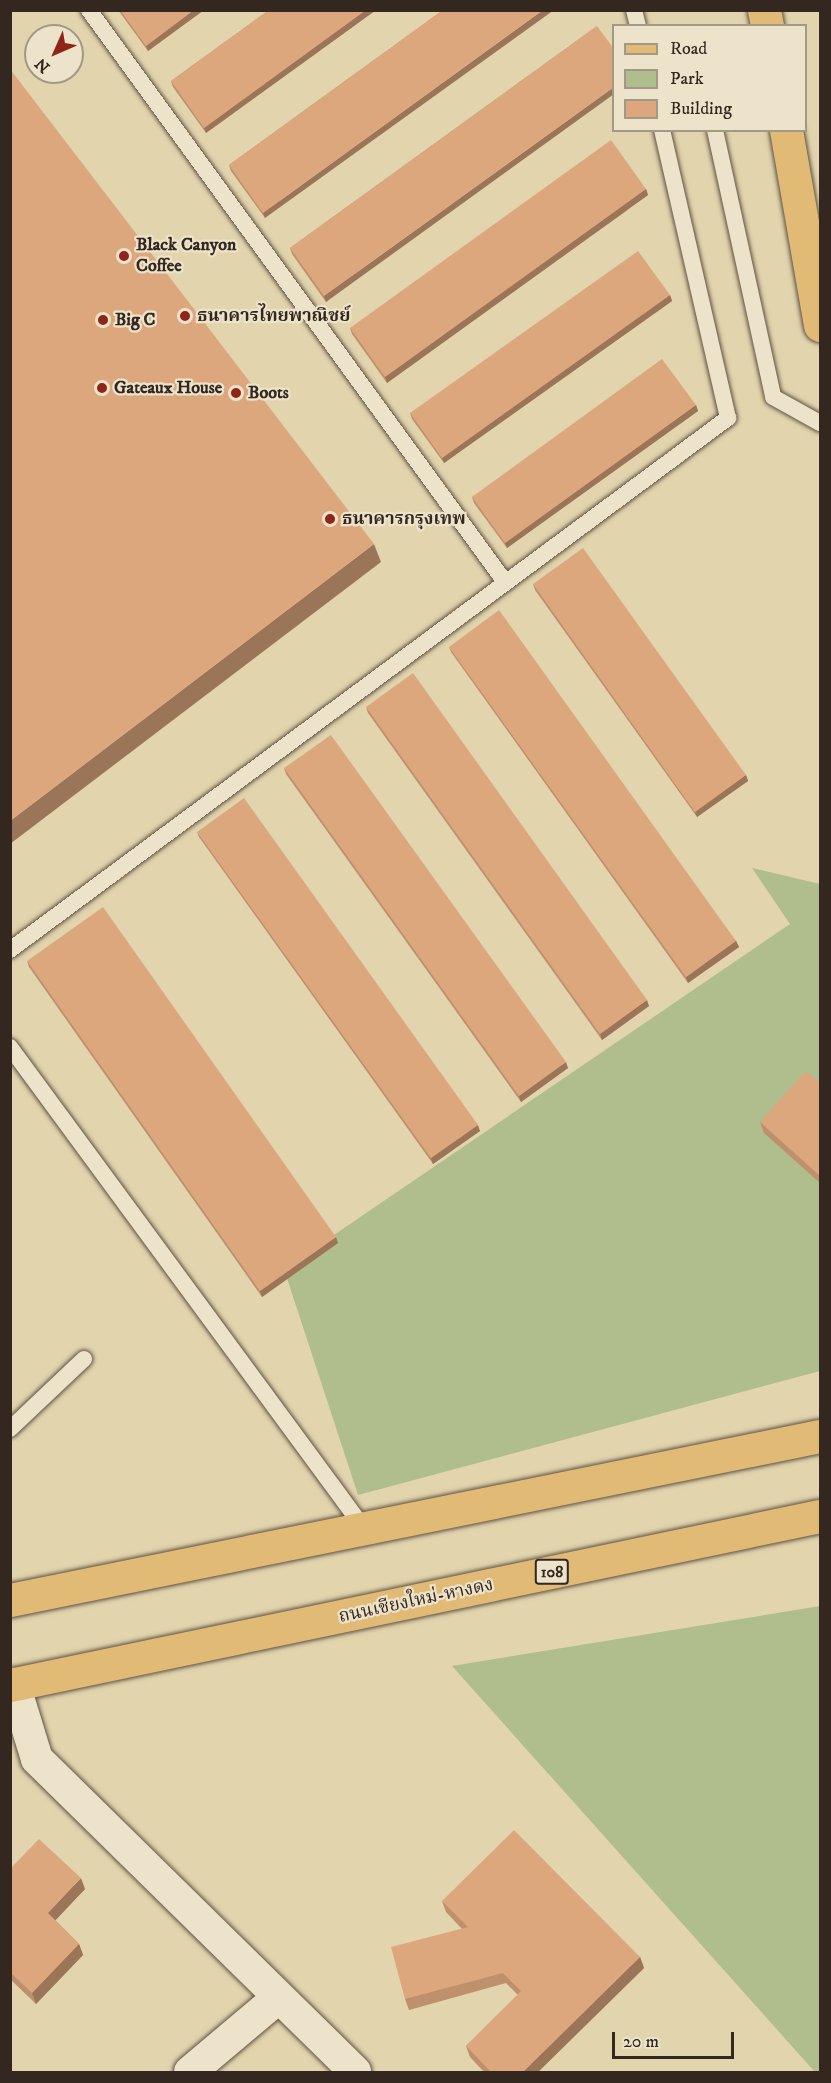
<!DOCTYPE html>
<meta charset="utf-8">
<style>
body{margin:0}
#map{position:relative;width:831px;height:2083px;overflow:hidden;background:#e2d4ad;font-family:"IM FELL DW Pica","Noto Serif Thai",serif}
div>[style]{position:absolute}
.green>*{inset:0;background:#b0bd8c}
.roads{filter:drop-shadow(0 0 2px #605243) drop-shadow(0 0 2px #605243)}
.lane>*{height:16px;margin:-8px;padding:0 8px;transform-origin:8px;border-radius:8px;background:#ece3ca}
.street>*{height:32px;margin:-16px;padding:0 16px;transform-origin:16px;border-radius:16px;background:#ece3ca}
.primary>*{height:33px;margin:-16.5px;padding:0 16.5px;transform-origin:16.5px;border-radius:16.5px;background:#e1ba76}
.wall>*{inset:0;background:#be906c}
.shaded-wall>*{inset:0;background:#9b7558}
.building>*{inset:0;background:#dda77e}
.dots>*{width:16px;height:16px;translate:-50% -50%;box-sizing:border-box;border:3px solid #ece3ca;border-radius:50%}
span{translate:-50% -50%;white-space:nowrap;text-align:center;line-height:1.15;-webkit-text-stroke:4.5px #ece3ca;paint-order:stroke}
.shield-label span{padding:2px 4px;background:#ece3ca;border:2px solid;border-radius:4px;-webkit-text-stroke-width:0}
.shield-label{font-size:16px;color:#342720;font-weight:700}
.poi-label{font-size:18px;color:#342720;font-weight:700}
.left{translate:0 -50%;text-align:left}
.street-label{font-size:18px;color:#342720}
.frame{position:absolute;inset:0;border:12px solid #342720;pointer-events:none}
.legend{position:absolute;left:612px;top:24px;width:195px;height:108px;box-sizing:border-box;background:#ece3ca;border:2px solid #a29886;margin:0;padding:8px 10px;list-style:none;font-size:18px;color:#342720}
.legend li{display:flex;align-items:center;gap:12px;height:30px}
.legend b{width:30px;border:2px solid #a29886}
.north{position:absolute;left:24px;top:24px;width:60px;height:60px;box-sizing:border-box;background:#ece3ca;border:2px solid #a29886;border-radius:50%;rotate:225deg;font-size:16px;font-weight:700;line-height:24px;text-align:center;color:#342720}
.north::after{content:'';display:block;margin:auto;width:21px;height:27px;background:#8f2418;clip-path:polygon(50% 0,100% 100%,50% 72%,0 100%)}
.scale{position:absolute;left:612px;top:2032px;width:122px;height:27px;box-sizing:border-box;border:3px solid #342720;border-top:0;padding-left:8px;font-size:18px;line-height:21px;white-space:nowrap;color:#342720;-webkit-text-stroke:4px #ece3ca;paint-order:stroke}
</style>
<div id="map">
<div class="green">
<i style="clip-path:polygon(752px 868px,820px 884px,820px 1371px,358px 1495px,284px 1269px,790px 924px)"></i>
<i style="clip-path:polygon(820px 1606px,820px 2072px,815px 2072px,452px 1666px)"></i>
</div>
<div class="roads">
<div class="lane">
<i style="left:89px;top:10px;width:707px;rotate:53.97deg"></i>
<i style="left:634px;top:10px;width:16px;rotate:76deg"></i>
<i style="left:715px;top:130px;width:273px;rotate:77.7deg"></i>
<i style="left:773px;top:397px;width:54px;rotate:29deg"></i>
<i style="left:10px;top:950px;width:894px;rotate:-36.54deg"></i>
<i style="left:728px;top:418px;width:295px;rotate:-102.9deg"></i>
<i style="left:10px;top:1047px;width:596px;rotate:53.67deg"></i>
<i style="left:10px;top:1429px;width:102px;rotate:-43.4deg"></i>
</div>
<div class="street">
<i style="left:14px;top:1684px;width:78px;rotate:73deg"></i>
<i style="left:37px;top:1759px;width:446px;rotate:44.5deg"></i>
<i style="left:190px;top:2072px;width:116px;rotate:-40.1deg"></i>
</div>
<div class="primary">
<i style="left:764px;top:10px;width:16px;rotate:79deg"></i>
<i style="left:786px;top:130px;width:198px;rotate:80.1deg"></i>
<i style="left:10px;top:1600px;width:826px;rotate:-11.45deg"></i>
<i style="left:10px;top:1685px;width:827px;rotate:-11.79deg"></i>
</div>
</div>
<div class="wall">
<i style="clip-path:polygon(118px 10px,204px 10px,148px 51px)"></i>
<i style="clip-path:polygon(269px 10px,376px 10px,206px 133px,173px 87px,171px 81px)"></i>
<i style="clip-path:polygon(443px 10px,265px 218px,231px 171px,229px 165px)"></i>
<i style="clip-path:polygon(597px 26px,326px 302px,292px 254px,290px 248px)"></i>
<i style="clip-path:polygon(646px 189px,648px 195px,387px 383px,352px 334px,350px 328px)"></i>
<i style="clip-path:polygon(670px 295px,672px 301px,444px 463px,412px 419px,410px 413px)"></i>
<i style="clip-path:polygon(696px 405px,698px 411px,507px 548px,474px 503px,472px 497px)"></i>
<i style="clip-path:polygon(533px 584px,746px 775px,748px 781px,697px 817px,535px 590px)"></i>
<i style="clip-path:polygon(449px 647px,736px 941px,739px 947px,688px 983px,451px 652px)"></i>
<i style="clip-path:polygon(366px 707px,649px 1006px,602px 1040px,368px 713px)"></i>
<i style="clip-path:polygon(284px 768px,568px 1068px,521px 1102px,286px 774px)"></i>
<i style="clip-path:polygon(197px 832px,480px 1131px,433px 1164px,199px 837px)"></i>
<i style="clip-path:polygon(27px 961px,338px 1243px,262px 1297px,29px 967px)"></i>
<i style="clip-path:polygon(820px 1084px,820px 1183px,764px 1133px,760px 1122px)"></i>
<i style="clip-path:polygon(10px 1869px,85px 1889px,55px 1920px,79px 1944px,83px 1955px,36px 2004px,10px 1979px)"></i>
<i style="clip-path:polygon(442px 1901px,640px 1957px,644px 1968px,537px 2073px,485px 2073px,470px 2057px,466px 2046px,518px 1995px,506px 1983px,409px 2010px,405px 1999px,462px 1929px,446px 1912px)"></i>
</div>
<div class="shaded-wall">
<i style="clip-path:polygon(194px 10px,204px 10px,148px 51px,146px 46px)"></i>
<i style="clip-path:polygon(366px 10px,376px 10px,206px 133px,204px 128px)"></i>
<i style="clip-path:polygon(543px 10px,554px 10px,265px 218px,263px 213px)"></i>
<i style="clip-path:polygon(614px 87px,614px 94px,326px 302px,324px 296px)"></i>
<i style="clip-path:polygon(646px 189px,648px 195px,387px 383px,385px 377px)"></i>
<i style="clip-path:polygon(670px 295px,672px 301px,444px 463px,442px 458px)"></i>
<i style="clip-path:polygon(696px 405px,698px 411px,507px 548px,505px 543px)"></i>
<i style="clip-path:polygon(374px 544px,381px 562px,10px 844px,10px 821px)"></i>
<i style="clip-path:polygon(746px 775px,748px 781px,697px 817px,695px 812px)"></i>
<i style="clip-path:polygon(736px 941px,739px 947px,688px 983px,686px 977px)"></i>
<i style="clip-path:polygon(647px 1000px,649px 1006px,602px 1040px,600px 1034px)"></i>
<i style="clip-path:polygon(566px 1062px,568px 1068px,521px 1102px,519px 1096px)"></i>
<i style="clip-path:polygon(478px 1125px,480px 1131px,433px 1164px,431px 1158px)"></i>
<i style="clip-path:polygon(336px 1237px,338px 1243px,262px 1297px,260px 1291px)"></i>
<i style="clip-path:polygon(81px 1878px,85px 1889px,52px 1924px,48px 1913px)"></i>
<i style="clip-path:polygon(79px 1944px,83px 1955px,36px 2004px,32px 1993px)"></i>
<i style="clip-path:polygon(640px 1957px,644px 1968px,537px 2073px,522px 2073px)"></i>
</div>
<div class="building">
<i style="clip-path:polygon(120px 10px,194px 10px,146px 46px)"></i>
<i style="clip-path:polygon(269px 10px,366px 10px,204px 128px,171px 81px)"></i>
<i style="clip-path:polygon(443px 10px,543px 10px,263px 213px,229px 165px)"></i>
<i style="clip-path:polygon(597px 26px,614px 49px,614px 87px,324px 296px,290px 248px)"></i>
<i style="clip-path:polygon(10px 69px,374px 544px,10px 821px)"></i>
<i style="clip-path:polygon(611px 140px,646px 189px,385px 377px,350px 328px)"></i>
<i style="clip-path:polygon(638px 251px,670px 295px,442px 458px,410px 413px)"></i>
<i style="clip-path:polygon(662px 359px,696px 405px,505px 543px,472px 497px)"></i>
<i style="clip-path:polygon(583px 548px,746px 775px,695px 812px,533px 584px)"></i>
<i style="clip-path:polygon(499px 610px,736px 941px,686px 977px,449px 647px)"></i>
<i style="clip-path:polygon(413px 673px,647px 1000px,600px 1034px,366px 707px)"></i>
<i style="clip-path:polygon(331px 735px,566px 1062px,519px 1096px,284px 768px)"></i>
<i style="clip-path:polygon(244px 798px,478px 1125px,431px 1158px,197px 832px)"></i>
<i style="clip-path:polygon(103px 907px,336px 1237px,260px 1291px,27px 961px)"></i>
<i style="clip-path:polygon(806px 1071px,820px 1084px,820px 1176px,760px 1122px)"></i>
<i style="clip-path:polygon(514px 1830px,640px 1957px,522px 2073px,492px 2073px,466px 2046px,521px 1991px,503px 1973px,405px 1999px,391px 1947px,468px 1927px,442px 1901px)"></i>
<i style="clip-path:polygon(39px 1839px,81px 1878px,48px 1913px,79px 1944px,32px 1993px,10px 1972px,10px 1869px)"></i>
</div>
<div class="dots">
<i style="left:124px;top:256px;background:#8f2418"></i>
<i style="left:185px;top:316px;background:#8f2418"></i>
<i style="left:103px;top:320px;background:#8f2418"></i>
<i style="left:102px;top:388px;background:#8f2418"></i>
<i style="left:236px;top:393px;background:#8f2418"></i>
<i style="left:330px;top:519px;background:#8f2418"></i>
</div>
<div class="shield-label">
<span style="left:552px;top:1572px">108</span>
</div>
<div class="poi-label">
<span class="left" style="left:136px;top:256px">Black Canyon<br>Coffee</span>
<span class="left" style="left:197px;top:316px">ธนาคารไทยพาณิชย์</span>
<span class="left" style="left:115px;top:320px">Big C</span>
<span class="left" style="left:114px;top:388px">Gateaux House</span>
<span class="left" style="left:248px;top:393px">Boots</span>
<span class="left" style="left:342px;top:519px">ธนาคารกรุงเทพ</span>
</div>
<div class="street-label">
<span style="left:416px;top:1601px;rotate:-12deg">ถนนเชียงใหม่-หางดง</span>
</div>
<div class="frame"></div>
<ul class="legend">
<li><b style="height:8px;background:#e1ba76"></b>Road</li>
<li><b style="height:16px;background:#b0bd8c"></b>Park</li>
<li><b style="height:16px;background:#dda77e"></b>Building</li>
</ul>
<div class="north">N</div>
<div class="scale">20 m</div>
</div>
